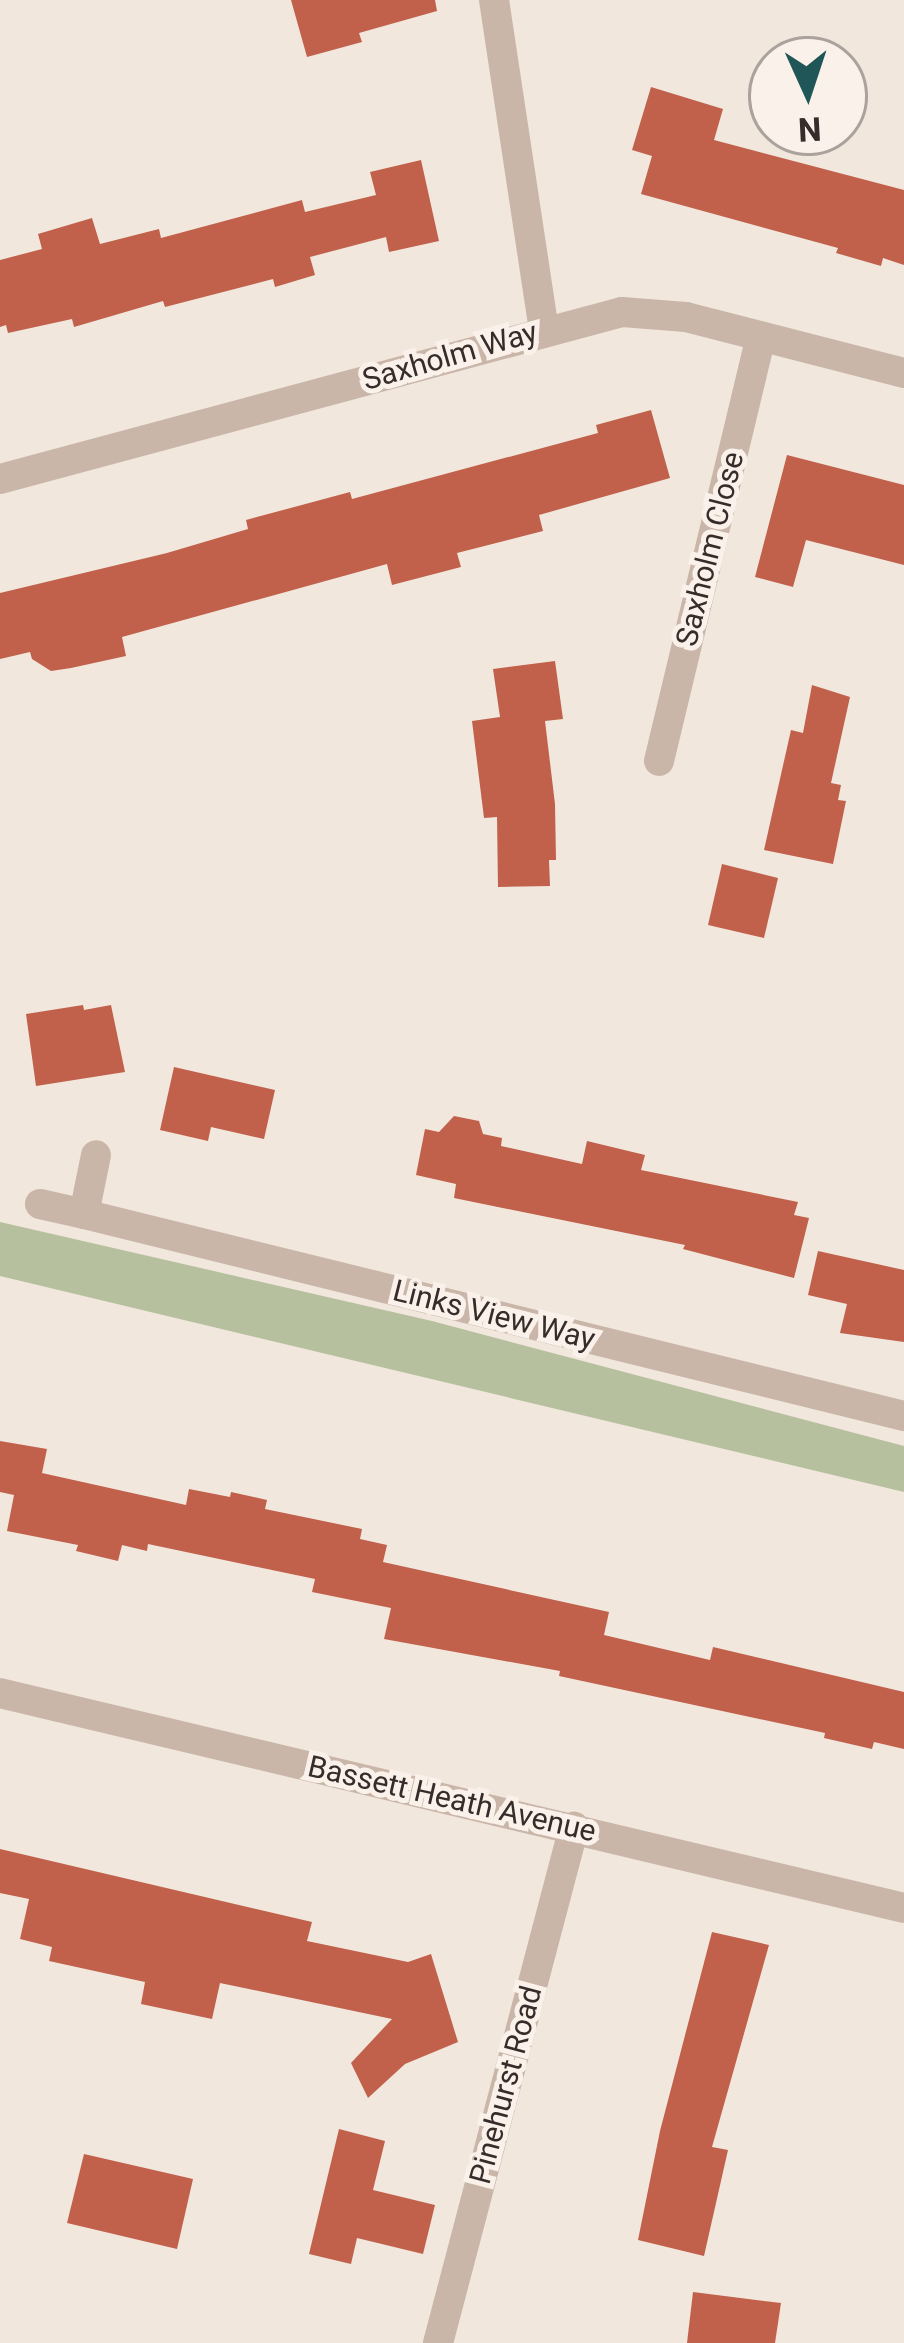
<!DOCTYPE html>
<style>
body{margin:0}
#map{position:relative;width:904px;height:2343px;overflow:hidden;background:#f1e7dd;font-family:Roboto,sans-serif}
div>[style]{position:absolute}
.green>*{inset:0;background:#b7c09e}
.building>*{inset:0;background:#c1614b}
.minor>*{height:30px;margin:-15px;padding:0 15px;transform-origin:15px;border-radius:15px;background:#c9b6a9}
span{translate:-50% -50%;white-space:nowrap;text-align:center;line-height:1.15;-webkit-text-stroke:10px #f9f1ea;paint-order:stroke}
.street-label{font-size:30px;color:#372c29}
.north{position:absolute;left:748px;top:36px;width:120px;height:120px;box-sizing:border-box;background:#f9f1ea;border:3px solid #aba29d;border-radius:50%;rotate:177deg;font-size:33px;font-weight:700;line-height:48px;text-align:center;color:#372c29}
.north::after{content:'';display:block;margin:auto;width:42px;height:54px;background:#205657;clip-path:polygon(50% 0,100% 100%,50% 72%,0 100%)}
</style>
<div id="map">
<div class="green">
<i style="clip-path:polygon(0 1222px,432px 1321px,904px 1446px,904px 1492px,0 1276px)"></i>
</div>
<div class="building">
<i style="clip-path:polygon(291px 0,435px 0,437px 11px,359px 33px,362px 42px,307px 57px)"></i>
<i style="clip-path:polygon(651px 87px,723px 109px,714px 140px,904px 190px,904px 265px,883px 258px,881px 266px,836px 253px,838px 248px,641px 194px,652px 156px,632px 150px)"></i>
<i style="clip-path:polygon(421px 160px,439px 241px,389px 252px,386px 237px,310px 257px,315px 275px,275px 287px,273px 279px,165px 307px,163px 301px,74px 327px,72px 319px,8px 333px,6px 325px,0 327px,0 260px,42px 249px,38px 234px,92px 218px,100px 244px,159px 229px,161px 238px,302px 200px,305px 212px,376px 195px,370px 172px)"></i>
<i style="clip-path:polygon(651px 410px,670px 478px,539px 515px,543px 531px,457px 553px,461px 567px,392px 585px,387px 564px,122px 637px,126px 656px,71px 668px,51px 671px,32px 659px,30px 652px,0 659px,0 593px,167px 553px,248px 529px,246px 520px,350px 492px,352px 499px,598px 433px,596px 425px)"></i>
<i style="clip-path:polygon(787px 455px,904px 485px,904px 565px,806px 540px,793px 587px,755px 577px)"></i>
<i style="clip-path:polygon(555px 661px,563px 719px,545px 721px,555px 804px,556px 860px,549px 860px,550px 886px,498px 887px,497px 817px,484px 818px,472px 721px,500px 717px,493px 669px)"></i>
<i style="clip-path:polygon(812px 685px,850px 697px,831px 783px,841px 785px,838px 800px,846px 801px,833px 864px,764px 850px,791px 730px,803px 733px)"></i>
<i style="clip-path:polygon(722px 864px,778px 878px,764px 938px,708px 925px)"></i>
<i style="clip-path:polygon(83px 1005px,84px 1010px,111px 1005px,125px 1072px,36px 1086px,26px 1014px)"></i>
<i style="clip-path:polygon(174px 1067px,275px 1090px,264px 1139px,211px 1127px,208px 1141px,160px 1130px)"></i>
<i style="clip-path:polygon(454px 1116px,479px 1121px,483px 1134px,502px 1138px,501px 1146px,582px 1164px,587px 1141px,645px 1155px,641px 1170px,798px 1202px,794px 1215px,809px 1218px,794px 1278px,683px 1249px,685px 1245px,454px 1198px,456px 1184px,416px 1175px,425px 1129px,439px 1132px)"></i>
<i style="clip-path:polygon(818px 1251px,904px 1270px,904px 1342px,840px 1333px,847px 1304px,808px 1295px)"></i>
<i style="clip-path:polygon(0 1441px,47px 1449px,42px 1473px,186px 1505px,189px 1489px,230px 1497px,231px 1492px,267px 1500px,265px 1509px,362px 1529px,360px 1539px,387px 1545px,383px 1562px,609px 1612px,604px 1635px,710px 1660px,713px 1647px,904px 1692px,904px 1749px,874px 1742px,872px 1749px,824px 1738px,825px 1733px,559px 1676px,560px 1671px,384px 1639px,391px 1608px,312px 1592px,315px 1579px,148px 1544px,147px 1551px,122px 1545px,118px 1561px,76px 1551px,78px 1545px,7px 1531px,14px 1495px,0 1492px)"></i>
<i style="clip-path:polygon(0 1849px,312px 1922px,307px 1941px,408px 1962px,431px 1954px,458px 2042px,405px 2064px,368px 2098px,351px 2063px,392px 2019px,220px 1983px,212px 2019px,141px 2004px,145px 1982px,49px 1961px,52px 1947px,20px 1939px,29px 1899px,0 1893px)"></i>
<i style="clip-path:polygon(712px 1932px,769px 1945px,712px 2147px,728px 2150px,704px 2256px,638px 2240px,660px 2131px)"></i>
<i style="clip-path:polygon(339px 2129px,385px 2141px,373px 2190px,435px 2205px,423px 2254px,357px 2238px,351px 2264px,309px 2254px)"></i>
<i style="clip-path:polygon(84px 2154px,193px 2179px,177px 2249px,67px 2223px)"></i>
<i style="clip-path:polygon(693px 2292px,781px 2303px,775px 2343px,687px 2343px)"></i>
</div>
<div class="minor">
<i style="left:494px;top:0;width:333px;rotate:81.4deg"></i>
<i style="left:0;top:479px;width:644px;rotate:-15.03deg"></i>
<i style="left:622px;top:312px;width:64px;rotate:4.5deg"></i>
<i style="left:686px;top:317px;width:225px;rotate:14.4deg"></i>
<i style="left:659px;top:761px;width:436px;rotate:-76.5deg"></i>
<i style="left:40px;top:1204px;width:45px;rotate:12.8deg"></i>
<i style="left:84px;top:1214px;width:60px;rotate:-78.5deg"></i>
<i style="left:84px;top:1214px;width:845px;rotate:13.84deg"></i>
<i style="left:0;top:1693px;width:929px;rotate:13.38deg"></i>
<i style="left:438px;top:2343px;width:534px;rotate:-75.23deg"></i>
</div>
<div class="street-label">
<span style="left:450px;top:356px;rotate:-16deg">Saxholm Way</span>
<span style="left:710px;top:549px;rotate:-76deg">Saxholm Close</span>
<span style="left:494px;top:1315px;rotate:14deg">Links View Way</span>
<span style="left:452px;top:1799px;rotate:13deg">Bassett Heath Avenue</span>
<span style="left:506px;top:2085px;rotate:-75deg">Pinehurst Road</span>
</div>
<div class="north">N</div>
</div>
